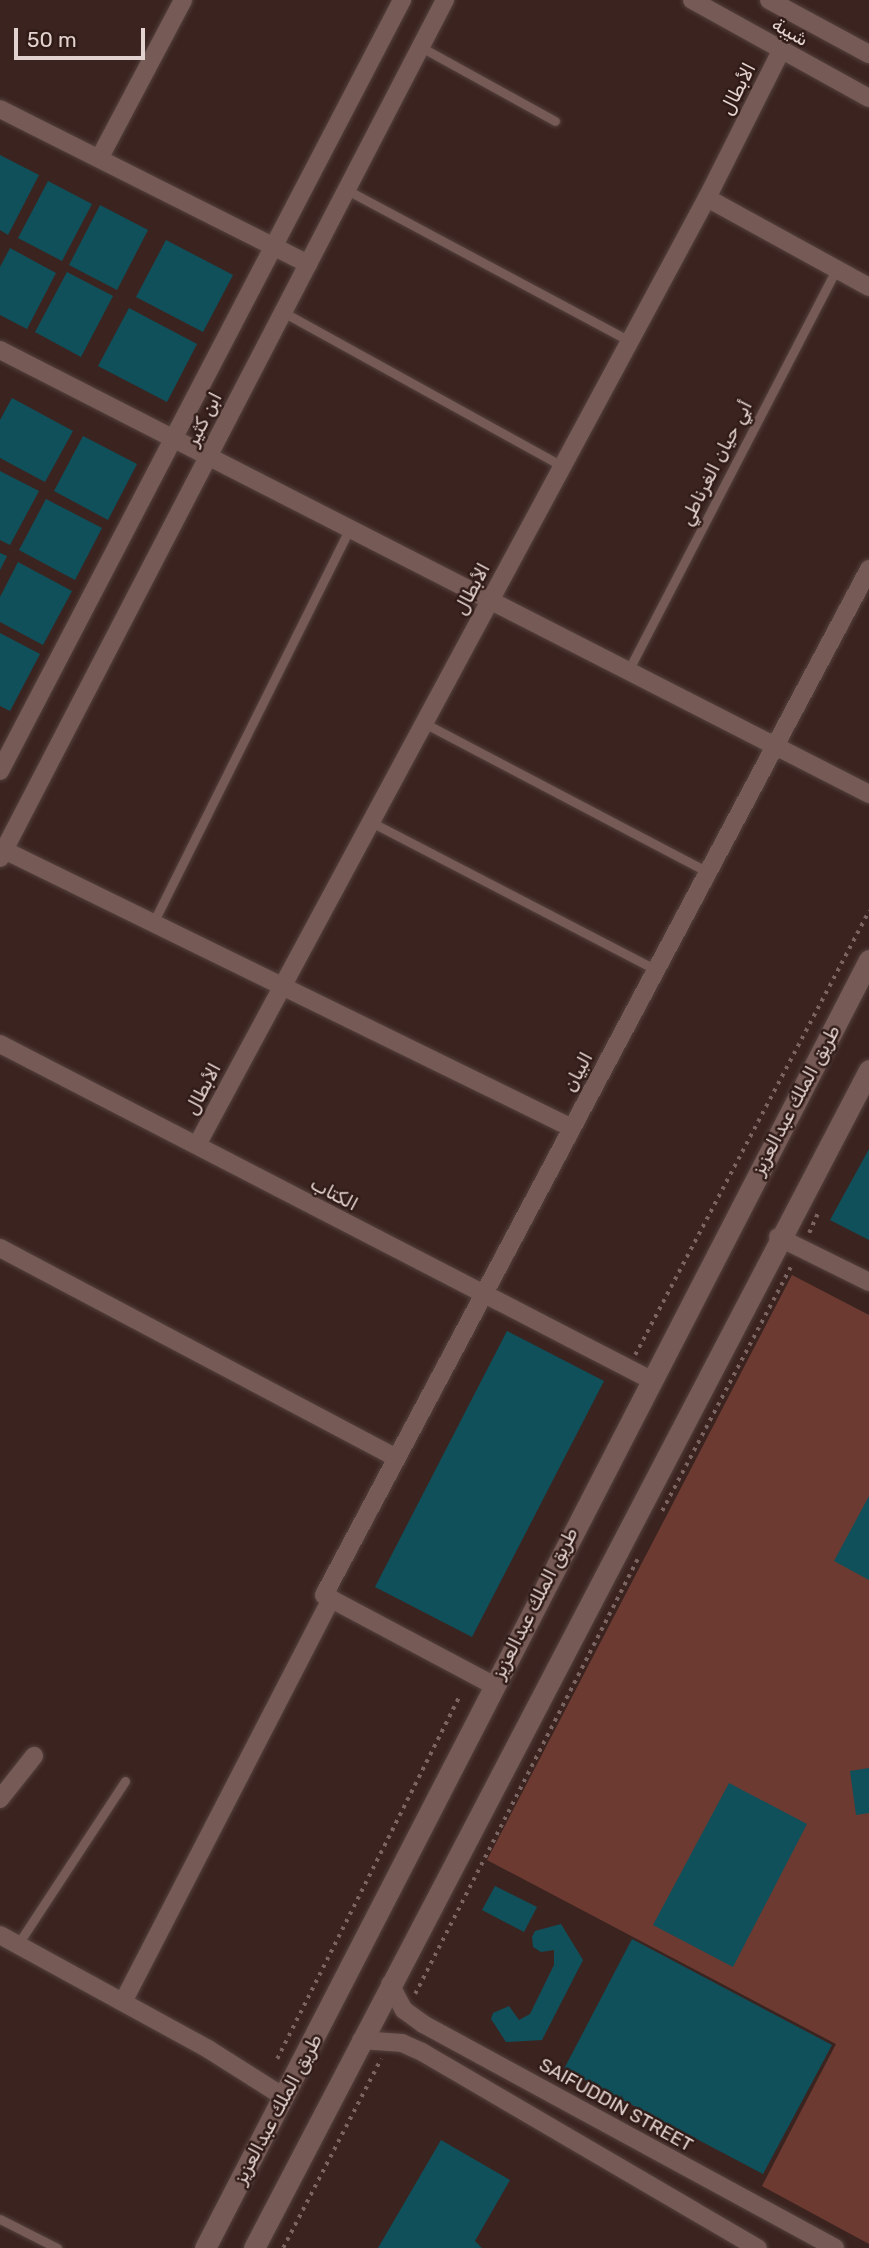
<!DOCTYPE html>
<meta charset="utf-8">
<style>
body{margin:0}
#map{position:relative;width:869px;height:2248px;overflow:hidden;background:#3b2420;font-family:Rubik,Vazirmatn,sans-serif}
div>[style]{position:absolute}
.green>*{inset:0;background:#6d3a31}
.building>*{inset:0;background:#0f505b}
.path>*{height:3.5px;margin-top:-1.75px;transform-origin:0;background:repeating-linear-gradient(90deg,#7a6562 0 3.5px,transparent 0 8.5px)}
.roads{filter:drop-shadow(0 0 2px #53403d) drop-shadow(0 0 2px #53403d)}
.service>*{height:9px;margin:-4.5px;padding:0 4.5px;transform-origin:4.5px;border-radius:4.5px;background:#755a55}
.minor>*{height:18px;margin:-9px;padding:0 9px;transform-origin:9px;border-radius:9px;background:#755a55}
.secondary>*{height:21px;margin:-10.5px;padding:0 10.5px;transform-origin:10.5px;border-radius:10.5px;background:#755a55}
span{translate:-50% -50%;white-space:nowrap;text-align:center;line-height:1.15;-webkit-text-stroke:5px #311b17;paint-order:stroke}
.street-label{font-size:19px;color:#e3d3d0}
.scale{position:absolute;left:14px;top:28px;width:131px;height:32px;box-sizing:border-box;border:4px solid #e3d3d0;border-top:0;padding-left:9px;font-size:21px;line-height:24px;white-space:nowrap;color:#e3d3d0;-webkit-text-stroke:5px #311b17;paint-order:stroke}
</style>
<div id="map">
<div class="green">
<i style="clip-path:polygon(792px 1275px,869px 1315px,869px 2244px,762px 2186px,836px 2044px,487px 1860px)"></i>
</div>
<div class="building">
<i style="clip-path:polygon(0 155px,39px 175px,8px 235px,0 230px)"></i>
<i style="clip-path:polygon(48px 181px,92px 204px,62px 261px,18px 238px)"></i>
<i style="clip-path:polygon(100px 205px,148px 230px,117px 290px,69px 265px)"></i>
<i style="clip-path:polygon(166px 240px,233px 275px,203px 332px,136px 297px)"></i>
<i style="clip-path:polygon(10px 248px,56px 273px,27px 329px,0 315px,0 267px)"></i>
<i style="clip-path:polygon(67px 272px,113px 296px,81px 357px,35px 332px)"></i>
<i style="clip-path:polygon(129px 308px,197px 344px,167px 402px,98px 366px)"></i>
<i style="clip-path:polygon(12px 398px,73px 431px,45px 482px,0 458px,0 420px)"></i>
<i style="clip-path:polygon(83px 436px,137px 464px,108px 520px,54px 491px)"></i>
<i style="clip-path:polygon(0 471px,39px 491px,10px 545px,0 540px)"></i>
<i style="clip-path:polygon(46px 499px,102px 528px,75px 580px,19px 550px)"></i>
<i style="clip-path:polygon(0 553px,7px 556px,0 570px)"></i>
<i style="clip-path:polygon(18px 562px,72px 591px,43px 645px,0 622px,0 597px)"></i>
<i style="clip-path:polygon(0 633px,40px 654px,10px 711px,0 706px)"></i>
<i style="clip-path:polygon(869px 1149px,869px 1240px,830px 1220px)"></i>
<i style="clip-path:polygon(507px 1331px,604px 1381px,472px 1637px,375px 1587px)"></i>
<i style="clip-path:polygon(869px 1496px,869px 1580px,834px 1561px)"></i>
<i style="clip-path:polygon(869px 1768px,869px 1813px,856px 1815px,850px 1771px)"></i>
<i style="clip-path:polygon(729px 1783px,807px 1824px,733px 1967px,653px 1925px)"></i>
<i style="clip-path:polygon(495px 1886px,537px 1907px,524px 1932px,482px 1910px)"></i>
<i style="clip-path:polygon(561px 1924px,583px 1960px,542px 2040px,506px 2042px,491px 2019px,493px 2013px,509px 2006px,519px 2020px,530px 2014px,554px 1965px,554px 1950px,541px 1952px,533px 1947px,532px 1937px,535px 1931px)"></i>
<i style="clip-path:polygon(632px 1939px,832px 2045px,763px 2174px,564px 2069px)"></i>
<i style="clip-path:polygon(441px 2140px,510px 2180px,475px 2241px,482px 2248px,378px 2248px)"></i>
</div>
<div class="path">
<i style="left:809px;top:1233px;width:24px;rotate:-66deg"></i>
<i style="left:635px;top:1355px;width:502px;rotate:-62.21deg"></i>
<i style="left:662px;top:1511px;width:279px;rotate:-62.2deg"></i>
<i style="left:415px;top:1994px;width:490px;rotate:-62.9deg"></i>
<i style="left:277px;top:2059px;width:407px;rotate:-63.3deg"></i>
<i style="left:283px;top:2248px;width:213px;rotate:-62.6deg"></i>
</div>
<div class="roads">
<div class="service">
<i style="left:421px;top:47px;width:153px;rotate:28.9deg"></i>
<i style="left:347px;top:190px;width:321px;rotate:28.1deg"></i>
<i style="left:283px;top:312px;width:319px;rotate:28.9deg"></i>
<i style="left:628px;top:671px;width:452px;rotate:-62.6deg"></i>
<i style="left:424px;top:723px;width:321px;rotate:27.7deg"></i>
<i style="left:371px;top:822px;width:321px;rotate:27.4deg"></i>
<i style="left:153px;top:923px;width:439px;rotate:-63.5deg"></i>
<i style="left:18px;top:1944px;width:195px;rotate:-56.7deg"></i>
<i style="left:0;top:2219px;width:64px;rotate:27deg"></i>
</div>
<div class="minor">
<i style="left:692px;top:0;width:202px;rotate:29deg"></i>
<i style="left:769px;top:0;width:114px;rotate:28.4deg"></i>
<i style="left:0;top:109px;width:345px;rotate:26.7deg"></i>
<i style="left:100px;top:157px;width:178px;rotate:-62.1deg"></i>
<i style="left:707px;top:198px;width:185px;rotate:28.8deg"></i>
<i style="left:0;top:350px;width:976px;rotate:27.06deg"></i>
<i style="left:0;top:771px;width:870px;rotate:-62.46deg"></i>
<i style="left:4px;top:850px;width:632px;rotate:26.08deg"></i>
<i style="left:0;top:858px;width:967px;rotate:-62.59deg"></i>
<i style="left:0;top:1044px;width:730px;rotate:27.3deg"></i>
<i style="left:197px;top:1145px;width:1076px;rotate:-61.7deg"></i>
<i style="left:707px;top:198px;width:165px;rotate:-63.3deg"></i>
<i style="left:778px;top:1237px;width:102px;rotate:26.3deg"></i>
<i style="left:0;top:1248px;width:449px;rotate:27.9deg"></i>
<i style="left:493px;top:1685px;width:191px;rotate:-152deg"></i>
<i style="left:324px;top:1595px;width:1162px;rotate:-62.02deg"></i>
<i style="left:0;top:1799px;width:55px;rotate:-51.7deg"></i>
<i style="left:0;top:1935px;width:237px;rotate:28.7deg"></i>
<i style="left:208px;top:2049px;width:90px;rotate:32.3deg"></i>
<i style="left:390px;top:1984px;width:30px;rotate:62deg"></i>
<i style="left:404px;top:2010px;width:24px;rotate:36deg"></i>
<i style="left:423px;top:2024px;width:469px;rotate:28.5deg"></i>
<i style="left:123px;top:2002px;width:454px;rotate:-62.7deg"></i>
<i style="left:361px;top:2040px;width:41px;rotate:4.2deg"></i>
<i style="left:402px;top:2043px;width:22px;rotate:24deg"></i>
<i style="left:422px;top:2052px;width:389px;rotate:30.3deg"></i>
</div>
<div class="secondary">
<i style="left:205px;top:2248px;width:1449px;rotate:-62.73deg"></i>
<i style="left:254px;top:2248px;width:1329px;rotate:-62.43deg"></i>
</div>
</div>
<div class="street-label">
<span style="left:790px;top:32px;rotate:29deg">شيبة</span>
<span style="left:738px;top:89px;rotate:-63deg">الأبطال</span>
<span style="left:204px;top:419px;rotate:-63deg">ابن كثير</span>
<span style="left:716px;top:463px;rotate:-63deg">أبي حيان الغرناطي</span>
<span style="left:472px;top:589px;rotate:-62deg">الأبطال</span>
<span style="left:578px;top:1072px;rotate:-62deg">البيان</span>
<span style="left:203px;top:1089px;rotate:-62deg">الأبطال</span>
<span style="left:796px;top:1100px;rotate:-62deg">طريق الملك عبدالعزيز</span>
<span style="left:334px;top:1194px;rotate:28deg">الكتاب</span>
<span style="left:535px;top:1603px;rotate:-63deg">طريق الملك عبدالعزيز</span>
<span style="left:616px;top:2105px;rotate:29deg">SAIFUDDIN STREET</span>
<span style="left:278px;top:2109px;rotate:-62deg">طريق الملك عبدالعزيز</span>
</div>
<div class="scale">50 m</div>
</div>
